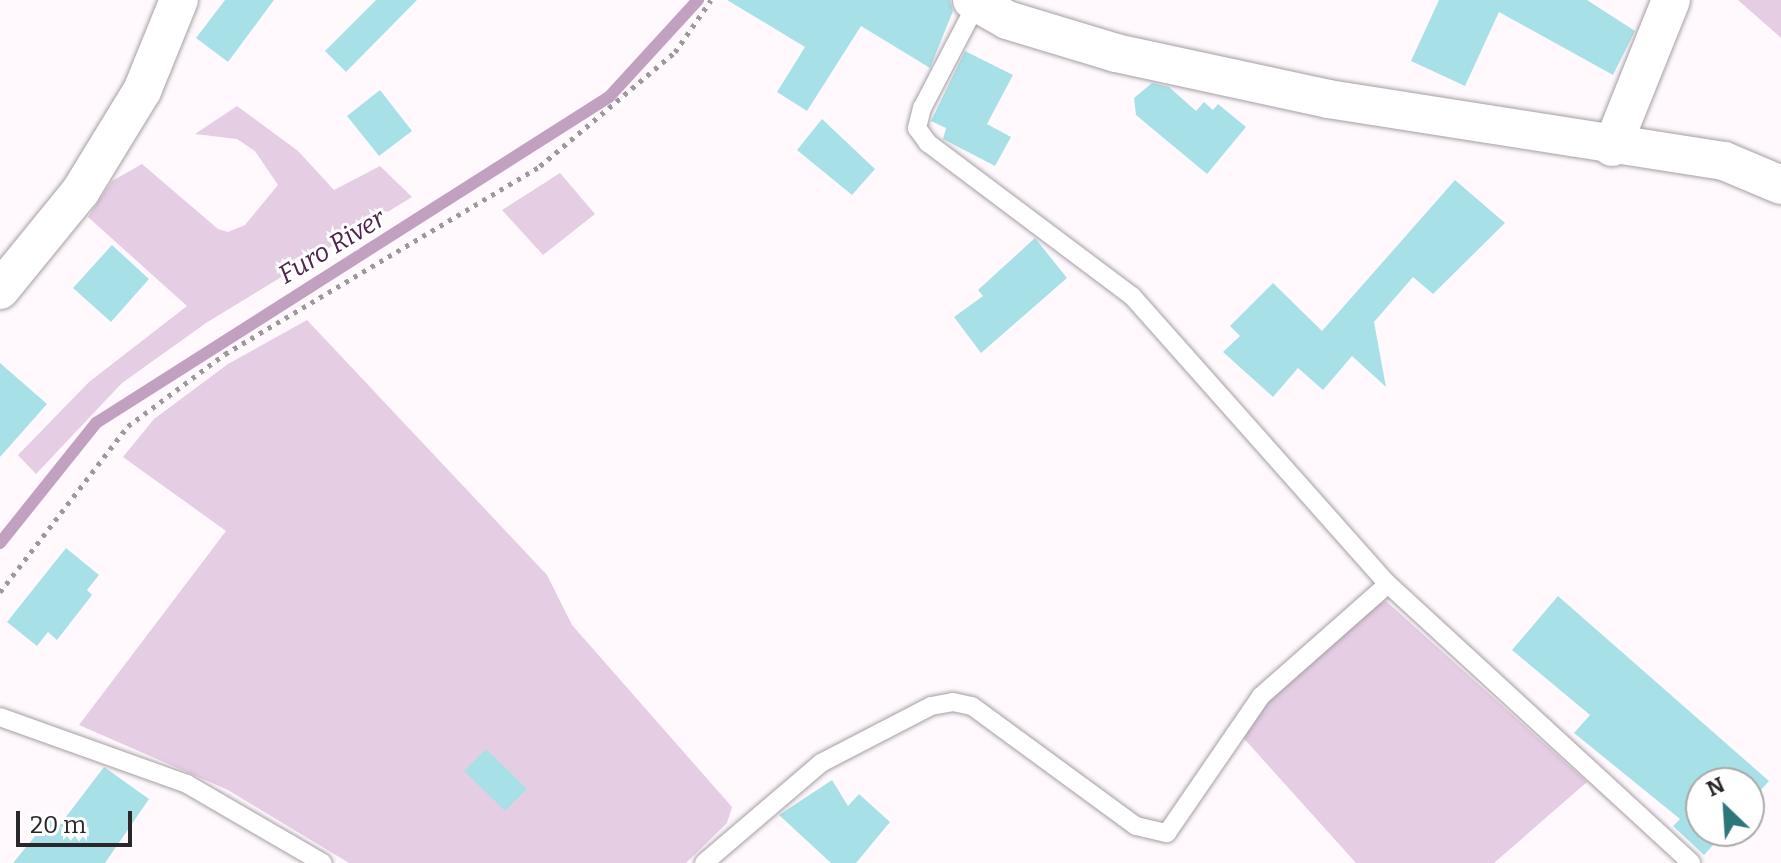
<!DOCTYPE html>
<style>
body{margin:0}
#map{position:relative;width:1781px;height:863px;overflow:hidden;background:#fff9fe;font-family:Bitter,serif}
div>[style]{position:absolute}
.green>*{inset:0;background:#e5cde3}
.stream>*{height:12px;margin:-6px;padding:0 6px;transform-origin:6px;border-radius:6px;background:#c2a0c0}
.building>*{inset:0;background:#a7e1e7}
.path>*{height:5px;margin-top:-2.5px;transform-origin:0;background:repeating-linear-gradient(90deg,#9d989c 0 4px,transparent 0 10px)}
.roads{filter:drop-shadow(0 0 2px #a59fa4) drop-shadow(0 0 2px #a59fa4)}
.lane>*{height:18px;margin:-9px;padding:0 9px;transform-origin:9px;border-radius:9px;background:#fff}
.street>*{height:38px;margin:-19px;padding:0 19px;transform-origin:19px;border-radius:19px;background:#fff}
span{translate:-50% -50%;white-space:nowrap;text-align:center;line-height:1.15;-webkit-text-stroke:6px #fff;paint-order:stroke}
.water-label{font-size:26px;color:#4d224c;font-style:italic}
.north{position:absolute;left:1685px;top:767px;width:80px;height:80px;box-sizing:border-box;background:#fff;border:2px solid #a9a9a9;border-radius:50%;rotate:335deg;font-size:22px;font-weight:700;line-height:32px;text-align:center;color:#292729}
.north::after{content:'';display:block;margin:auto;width:28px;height:36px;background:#2c767c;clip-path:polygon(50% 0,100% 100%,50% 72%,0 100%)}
.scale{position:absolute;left:16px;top:811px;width:116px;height:36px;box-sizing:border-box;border:4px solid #292729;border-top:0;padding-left:10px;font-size:24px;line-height:28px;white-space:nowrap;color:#292729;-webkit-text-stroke:6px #fff;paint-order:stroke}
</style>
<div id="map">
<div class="green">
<i style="clip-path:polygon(1738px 0,1781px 0,1781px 38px)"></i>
<i style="clip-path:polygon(237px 106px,298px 151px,334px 190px,380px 166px,412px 197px,206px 323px,122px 383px,36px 474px,18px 455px,89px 382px,187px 306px,88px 217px,112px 181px,142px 164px,218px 229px,228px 232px,245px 225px,278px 185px,255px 151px,237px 139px,195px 134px)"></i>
<i style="clip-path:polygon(560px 173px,595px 214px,543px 255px,502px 210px)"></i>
<i style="clip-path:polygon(307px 320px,547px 575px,572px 625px,732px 807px,727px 823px,686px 863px,349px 863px,228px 790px,79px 725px,226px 531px,123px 457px,154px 419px,228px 364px)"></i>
<i style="clip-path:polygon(1386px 601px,1587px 782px,1494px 863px,1356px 863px,1239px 733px,1265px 701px,1370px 607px)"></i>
</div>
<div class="stream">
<i style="left:0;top:543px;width:154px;rotate:-51.3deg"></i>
<i style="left:96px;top:423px;width:608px;rotate:-32.44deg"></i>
<i style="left:609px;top:97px;width:132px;rotate:-47.5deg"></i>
</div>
<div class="building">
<i style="clip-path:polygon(225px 0,274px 0,228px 62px,196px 38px)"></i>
<i style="clip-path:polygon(376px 0,417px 0,346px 72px,325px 51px)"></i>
<i style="clip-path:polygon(727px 0,950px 0,953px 11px,930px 68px,861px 26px,807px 111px,777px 92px,805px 47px)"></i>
<i style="clip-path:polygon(1439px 0,1587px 0,1635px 31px,1613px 75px,1499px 12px,1465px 86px,1411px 61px)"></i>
<i style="clip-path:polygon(965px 51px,1013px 75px,987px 124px,1011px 137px,995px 166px,943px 139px,946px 128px,931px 121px)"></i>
<i style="clip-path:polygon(1152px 83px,1169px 87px,1196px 111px,1204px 102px,1213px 110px,1218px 104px,1246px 127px,1207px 174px,1136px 115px,1134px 98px)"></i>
<i style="clip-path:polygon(380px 90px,412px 131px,379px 156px,347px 116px)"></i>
<i style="clip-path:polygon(822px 119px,875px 169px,852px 195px,797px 150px)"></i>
<i style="clip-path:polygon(1455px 180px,1505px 223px,1433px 294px,1413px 277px,1374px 322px,1386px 387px,1352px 356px,1323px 390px,1298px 368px,1273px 397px,1223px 352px,1240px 336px,1230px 326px,1273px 283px,1322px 331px)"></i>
<i style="clip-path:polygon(1035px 238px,1067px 278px,981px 353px,954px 317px,983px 296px,978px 290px)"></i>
<i style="clip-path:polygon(112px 245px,149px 279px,111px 322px,73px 288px)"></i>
<i style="clip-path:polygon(0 363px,47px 404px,0 457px)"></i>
<i style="clip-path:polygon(66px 548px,99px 575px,87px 590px,92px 595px,57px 640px,48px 632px,37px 646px,7px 622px)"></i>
<i style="clip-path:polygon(1558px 596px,1769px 781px,1749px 803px,1749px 783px,1701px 783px,1701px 831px,1726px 831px,1704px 855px,1673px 826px,1680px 819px,1574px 733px,1590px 715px,1512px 650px)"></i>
<i style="clip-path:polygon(486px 749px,527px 789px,505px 811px,464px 771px)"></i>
<i style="clip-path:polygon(104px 767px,149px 799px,105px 863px,13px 863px,49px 819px,59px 826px)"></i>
<i style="clip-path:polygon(832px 780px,848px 806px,859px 794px,890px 822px,856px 863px,831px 863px,779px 815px)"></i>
</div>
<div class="path">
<i style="left:0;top:592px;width:210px;rotate:-52.4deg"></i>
<i style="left:128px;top:426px;width:121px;rotate:-36.6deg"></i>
<i style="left:225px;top:354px;width:367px;rotate:-30.8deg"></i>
<i style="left:540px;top:166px;width:177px;rotate:-40.2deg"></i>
<i style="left:675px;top:52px;width:63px;rotate:-55.3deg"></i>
</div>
<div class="roads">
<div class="lane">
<i style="left:977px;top:3px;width:119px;rotate:117.6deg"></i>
<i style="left:922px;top:108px;width:21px;rotate:104deg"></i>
<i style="left:917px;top:128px;width:19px;rotate:54deg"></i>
<i style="left:928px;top:143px;width:255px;rotate:36.9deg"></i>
<i style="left:1132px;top:296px;width:385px;rotate:48.4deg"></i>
<i style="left:1388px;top:584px;width:412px;rotate:42.6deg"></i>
<i style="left:0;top:717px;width:199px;rotate:19.7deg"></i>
<i style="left:187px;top:784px;width:157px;rotate:30.2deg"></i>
<i style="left:704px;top:863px;width:154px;rotate:-40.5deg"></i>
<i style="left:821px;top:763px;width:124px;rotate:-27.4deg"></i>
<i style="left:931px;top:706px;width:22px;rotate:-10deg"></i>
<i style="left:953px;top:702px;width:19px;rotate:12deg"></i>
<i style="left:972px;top:706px;width:203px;rotate:36.2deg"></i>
<i style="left:1136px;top:826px;width:32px;rotate:13deg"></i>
<i style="left:1167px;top:833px;width:166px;rotate:-55.5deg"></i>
<i style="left:1261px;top:696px;width:169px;rotate:-41.4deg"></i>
</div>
<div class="street">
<i style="left:972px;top:0;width:40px;rotate:29.7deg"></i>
<i style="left:1007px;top:20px;width:114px;rotate:16.8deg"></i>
<i style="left:1116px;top:53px;width:217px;rotate:12.2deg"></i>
<i style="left:1328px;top:99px;width:401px;rotate:8.9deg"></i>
<i style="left:1724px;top:161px;width:62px;rotate:22.8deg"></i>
<i style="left:1612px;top:147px;width:158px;rotate:-68.1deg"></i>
<i style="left:0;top:290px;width:127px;rotate:-50.8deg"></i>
<i style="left:80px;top:192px;width:119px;rotate:-58.5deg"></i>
<i style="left:142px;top:91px;width:98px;rotate:-67.9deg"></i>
</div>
</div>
<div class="water-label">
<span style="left:332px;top:247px;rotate:-31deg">Furo River</span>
</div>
<div class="north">N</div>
<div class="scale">20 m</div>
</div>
